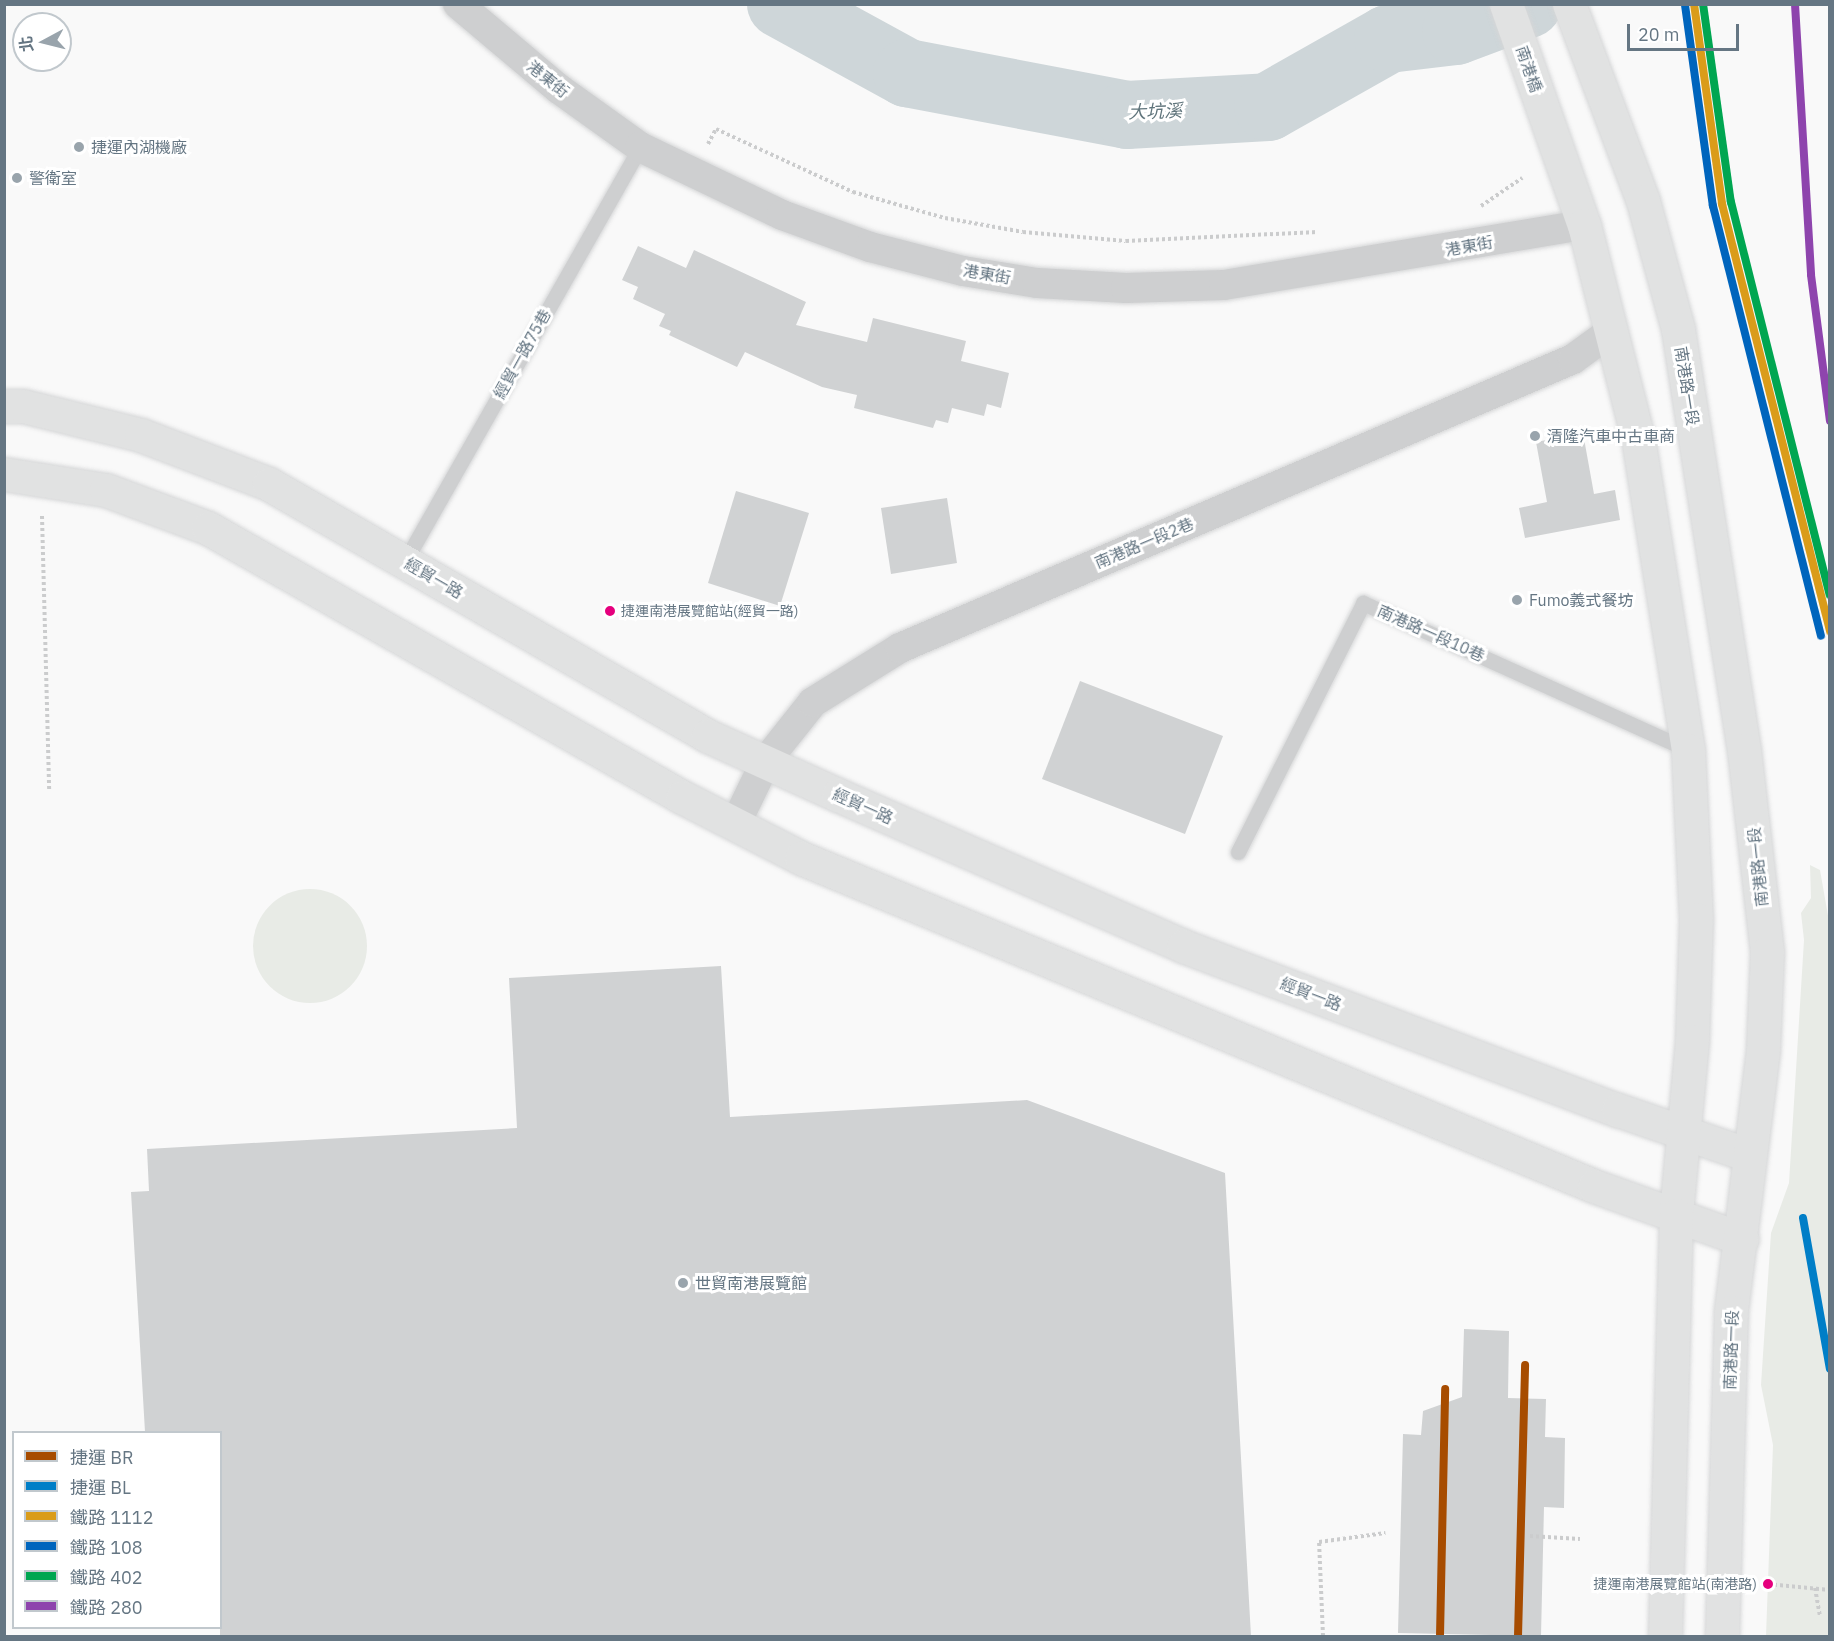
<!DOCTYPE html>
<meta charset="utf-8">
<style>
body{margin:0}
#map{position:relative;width:1834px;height:1641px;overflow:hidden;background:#f9f9f9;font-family:"IBM Plex Sans","Noto Sans TC",sans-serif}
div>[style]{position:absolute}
.green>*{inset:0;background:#e8ebe6}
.round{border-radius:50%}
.river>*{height:68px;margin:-34px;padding:0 34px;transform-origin:34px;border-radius:34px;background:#ced6d9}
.building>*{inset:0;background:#d0d2d3}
.path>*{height:4px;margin-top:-2px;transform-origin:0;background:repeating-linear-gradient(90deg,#cbcccd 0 3px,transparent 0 6px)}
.roads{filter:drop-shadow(0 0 2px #d5d6d7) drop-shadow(0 0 2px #d5d6d7)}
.lane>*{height:15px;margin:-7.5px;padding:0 7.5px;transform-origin:7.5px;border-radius:7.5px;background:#cecfd0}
.street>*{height:30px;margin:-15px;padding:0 15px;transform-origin:15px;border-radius:15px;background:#cecfd0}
.secondary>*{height:33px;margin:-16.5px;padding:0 16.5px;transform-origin:16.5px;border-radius:16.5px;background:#e1e2e2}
.primary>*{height:33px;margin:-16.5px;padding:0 16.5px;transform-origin:16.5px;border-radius:16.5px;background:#e1e2e2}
.rail-1>*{height:8px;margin:-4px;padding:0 4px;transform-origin:4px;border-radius:4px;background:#da9c1a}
.rail-2>*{height:8px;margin:-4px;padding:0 4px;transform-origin:4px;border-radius:4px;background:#0065bd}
.rail-3>*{height:8px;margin:-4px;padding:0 4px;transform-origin:4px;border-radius:4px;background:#00a651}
.rail-4>*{height:8px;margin:-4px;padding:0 4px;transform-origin:4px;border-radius:4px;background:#8e44ad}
.metro-1>*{height:8px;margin:-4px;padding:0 4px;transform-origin:4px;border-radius:4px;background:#a74c00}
.metro-2>*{height:8px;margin:-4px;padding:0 4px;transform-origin:4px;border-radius:4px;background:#007ec7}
.dots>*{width:16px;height:16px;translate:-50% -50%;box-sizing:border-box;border:3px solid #fff;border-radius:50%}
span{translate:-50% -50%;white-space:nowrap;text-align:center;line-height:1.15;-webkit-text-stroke:6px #fff;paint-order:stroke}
.bus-label{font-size:14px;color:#657683}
.left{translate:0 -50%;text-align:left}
.right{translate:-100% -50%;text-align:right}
.street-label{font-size:16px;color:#657683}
.poi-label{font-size:16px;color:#657683}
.water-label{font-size:18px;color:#60757c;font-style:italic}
.frame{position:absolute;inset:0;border:6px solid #657683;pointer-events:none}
.legend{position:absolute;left:12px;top:1431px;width:210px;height:198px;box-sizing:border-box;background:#fff;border:2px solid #c1c8cd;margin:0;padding:8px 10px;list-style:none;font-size:18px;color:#657683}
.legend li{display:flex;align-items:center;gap:12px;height:30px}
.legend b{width:30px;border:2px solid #c1c8cd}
.north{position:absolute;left:12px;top:12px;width:60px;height:60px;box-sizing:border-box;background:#fff;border:2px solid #c1c8cd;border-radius:50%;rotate:263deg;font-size:16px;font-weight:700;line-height:24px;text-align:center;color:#657683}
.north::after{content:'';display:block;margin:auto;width:21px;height:27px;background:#99a4ac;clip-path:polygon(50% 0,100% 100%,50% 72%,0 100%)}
.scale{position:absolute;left:1627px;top:24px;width:112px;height:27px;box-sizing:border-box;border:3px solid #657683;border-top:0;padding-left:8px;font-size:18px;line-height:21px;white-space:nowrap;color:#657683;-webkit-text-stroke:4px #fff;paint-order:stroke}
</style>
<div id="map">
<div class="green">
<i style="clip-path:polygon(1810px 865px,1820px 870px,1830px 927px,1829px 1636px,1766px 1636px,1773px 1445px,1761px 1385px,1771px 1233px,1789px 1183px,1804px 940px,1801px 913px,1811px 898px)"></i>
<i class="round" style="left:253px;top:889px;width:114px;height:114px"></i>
</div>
<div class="river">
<i style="left:781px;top:4px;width:144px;rotate:28.7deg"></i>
<i style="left:907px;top:73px;width:224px;rotate:10.8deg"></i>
<i style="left:1127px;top:115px;width:141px;rotate:-3.2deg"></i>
<i style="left:1268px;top:107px;width:138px;rotate:-29.5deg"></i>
<i style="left:1388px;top:39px;width:68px;rotate:-6.7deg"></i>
<i style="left:1456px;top:31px;width:77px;rotate:-20.6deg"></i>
</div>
<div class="building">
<i style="clip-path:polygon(638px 246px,686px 268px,694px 250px,806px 302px,796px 325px,867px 342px,873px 318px,966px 341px,961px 361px,1009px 373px,1001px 408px,987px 404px,984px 416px,952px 408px,948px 423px,936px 420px,933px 428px,854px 408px,857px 395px,822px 387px,745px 352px,737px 367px,669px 335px,671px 331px,659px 326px,665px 314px,633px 299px,638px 287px,622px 280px)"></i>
<i style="clip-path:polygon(1583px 433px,1594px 494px,1615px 490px,1620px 520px,1525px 538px,1519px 508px,1547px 502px,1536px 442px)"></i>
<i style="clip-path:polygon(736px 491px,809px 513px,780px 606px,708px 583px)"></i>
<i style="clip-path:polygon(947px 498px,957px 563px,891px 574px,881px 508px)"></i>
<i style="clip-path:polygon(1080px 681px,1223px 736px,1185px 834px,1042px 779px)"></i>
<i style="clip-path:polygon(721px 966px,730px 1117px,1027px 1100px,1225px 1173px,1251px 1636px,220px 1636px,220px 1432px,145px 1432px,131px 1192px,149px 1191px,147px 1149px,517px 1128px,509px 978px)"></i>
<i style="clip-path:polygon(1464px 1329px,1509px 1331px,1508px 1398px,1546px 1399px,1545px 1437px,1565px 1438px,1564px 1508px,1544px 1507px,1541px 1636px,1398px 1633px,1403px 1434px,1421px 1435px,1423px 1411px,1462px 1397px)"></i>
</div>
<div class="path">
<i style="left:708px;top:144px;width:17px;rotate:-62deg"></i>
<i style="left:716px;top:129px;width:151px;rotate:24.7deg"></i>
<i style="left:853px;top:192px;width:96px;rotate:15.8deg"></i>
<i style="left:945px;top:218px;width:79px;rotate:10.2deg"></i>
<i style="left:1023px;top:232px;width:103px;rotate:5deg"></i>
<i style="left:1126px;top:241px;width:192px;rotate:-2.7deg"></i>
<i style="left:1481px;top:206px;width:50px;rotate:-34.3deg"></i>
<i style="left:42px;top:516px;width:275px;rotate:88.5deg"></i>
<i style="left:1530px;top:1536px;width:50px;rotate:3.4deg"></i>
<i style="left:1768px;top:1584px;width:62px;rotate:5.5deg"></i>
<i style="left:1815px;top:1588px;width:28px;rotate:80deg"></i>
<i style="left:1323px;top:1636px;width:94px;rotate:-92.4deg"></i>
<i style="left:1319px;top:1542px;width:67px;rotate:-7.8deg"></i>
</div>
<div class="roads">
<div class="lane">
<i style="left:405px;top:561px;width:476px;rotate:-60.4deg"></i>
<i style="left:1238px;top:852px;width:279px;rotate:-63.3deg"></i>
<i style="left:1363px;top:603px;width:357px;rotate:24.3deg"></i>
</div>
<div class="street">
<i style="left:458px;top:4px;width:132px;rotate:40.1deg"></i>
<i style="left:559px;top:89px;width:100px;rotate:35.6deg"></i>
<i style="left:640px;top:147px;width:157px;rotate:25.6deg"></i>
<i style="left:782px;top:215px;width:94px;rotate:20deg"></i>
<i style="left:870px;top:247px;width:96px;rotate:14.5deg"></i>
<i style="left:963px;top:271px;width:75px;rotate:9.2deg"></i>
<i style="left:1037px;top:283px;width:89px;rotate:3.2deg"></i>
<i style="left:1126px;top:288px;width:98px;rotate:-1.8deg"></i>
<i style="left:1224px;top:285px;width:365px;rotate:-9.5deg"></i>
<i style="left:736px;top:823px;width:69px;rotate:-64.2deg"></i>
<i style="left:766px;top:761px;width:75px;rotate:-51.5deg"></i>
<i style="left:813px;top:702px;width:102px;rotate:-31.8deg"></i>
<i style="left:900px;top:648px;width:732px;rotate:-23.24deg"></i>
<i style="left:1573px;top:359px;width:46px;rotate:-36.1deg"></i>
</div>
<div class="secondary">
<i style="left:4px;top:406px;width:19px"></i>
<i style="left:23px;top:406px;width:122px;rotate:13.8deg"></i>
<i style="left:141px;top:435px;width:137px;rotate:20.9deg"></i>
<i style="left:269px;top:484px;width:506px;rotate:29.86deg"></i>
<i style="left:708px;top:736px;width:143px;rotate:24.4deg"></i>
<i style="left:838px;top:795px;width:377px;rotate:23.6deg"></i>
<i style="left:1183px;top:946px;width:465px;rotate:20.7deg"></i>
<i style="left:1618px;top:1110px;width:139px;rotate:19deg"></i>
<i style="left:4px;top:474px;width:103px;rotate:8.9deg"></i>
<i style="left:106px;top:490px;width:109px;rotate:20.4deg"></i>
<i style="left:208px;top:528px;width:545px;rotate:29.58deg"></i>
<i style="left:682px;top:797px;width:134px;rotate:27.1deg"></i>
<i style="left:801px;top:858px;width:858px;rotate:22.47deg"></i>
<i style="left:1594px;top:1186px;width:157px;rotate:19.7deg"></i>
</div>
<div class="primary">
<i style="left:1506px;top:4px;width:234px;rotate:70.6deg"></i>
<i style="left:1584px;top:225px;width:220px;rotate:75.8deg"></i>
<i style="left:1638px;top:438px;width:316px;rotate:80.9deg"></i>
<i style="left:1688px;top:750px;width:169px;rotate:87.3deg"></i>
<i style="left:1696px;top:919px;width:122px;rotate:91.9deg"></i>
<i style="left:1692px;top:1041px;width:175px;rotate:95.3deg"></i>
<i style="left:1676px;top:1215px;width:421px;rotate:91.5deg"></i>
<i style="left:1569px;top:4px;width:210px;rotate:69.4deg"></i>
<i style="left:1643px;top:201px;width:133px;rotate:74.7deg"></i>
<i style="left:1678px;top:329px;width:426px;rotate:81.1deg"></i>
<i style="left:1744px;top:750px;width:204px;rotate:83.5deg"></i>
<i style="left:1767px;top:953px;width:97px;rotate:92.4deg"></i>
<i style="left:1763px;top:1050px;width:264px;rotate:97deg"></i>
<i style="left:1731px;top:1312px;width:324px;rotate:91.6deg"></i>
</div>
</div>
<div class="rail-1">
<i style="left:1694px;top:4px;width:202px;rotate:82deg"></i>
<i style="left:1722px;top:204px;width:441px;rotate:75.8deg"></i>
</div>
<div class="rail-2">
<i style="left:1685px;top:5px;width:203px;rotate:82.1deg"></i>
<i style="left:1713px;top:206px;width:443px;rotate:75.9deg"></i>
</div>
<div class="rail-3">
<i style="left:1703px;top:4px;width:200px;rotate:82deg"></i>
<i style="left:1731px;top:202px;width:405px;rotate:75.9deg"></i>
</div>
<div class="rail-4">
<i style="left:1795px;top:4px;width:271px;rotate:86.6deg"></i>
<i style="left:1811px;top:275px;width:147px;rotate:82.6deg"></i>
</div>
<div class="metro-1">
<i style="left:1440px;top:1636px;width:247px;rotate:-88.8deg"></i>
<i style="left:1518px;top:1636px;width:271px;rotate:-88.5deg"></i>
</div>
<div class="metro-2">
<i style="left:1803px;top:1218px;width:153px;rotate:79.9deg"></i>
</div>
<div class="dots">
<i style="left:79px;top:147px;background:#99a4ac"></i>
<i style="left:17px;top:178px;background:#99a4ac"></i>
<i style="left:1535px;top:436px;background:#99a4ac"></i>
<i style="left:1517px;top:600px;background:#99a4ac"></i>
<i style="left:610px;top:611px;background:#e5007d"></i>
<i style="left:683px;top:1283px;background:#99a4ac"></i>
<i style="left:1768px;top:1584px;background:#e5007d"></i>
</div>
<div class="bus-label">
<span class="left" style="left:621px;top:611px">捷運南港展覽館站(經貿一路)</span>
<span class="right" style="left:1757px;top:1584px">捷運南港展覽館站(南港路)</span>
</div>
<div class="street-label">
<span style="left:1529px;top:69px;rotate:71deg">南港橋</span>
<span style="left:548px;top:79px;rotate:39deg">港東街</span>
<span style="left:1469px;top:246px;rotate:-10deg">港東街</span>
<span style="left:987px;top:274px;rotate:10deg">港東街</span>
<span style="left:522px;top:354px;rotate:-61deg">經貿一路75巷</span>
<span style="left:1687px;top:386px;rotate:81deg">南港路一段</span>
<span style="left:1144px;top:543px;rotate:-23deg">南港路一段2巷</span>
<span style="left:434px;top:578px;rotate:30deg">經貿一路</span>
<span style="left:1431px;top:633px;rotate:24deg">南港路一段10巷</span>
<span style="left:863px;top:806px;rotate:24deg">經貿一路</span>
<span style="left:1758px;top:867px;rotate:-96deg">南港路一段</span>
<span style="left:1311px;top:994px;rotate:21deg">經貿一路</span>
<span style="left:1731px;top:1350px;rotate:-88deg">南港路一段</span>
</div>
<div class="poi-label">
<span class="left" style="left:91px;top:147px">捷運內湖機廠</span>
<span class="left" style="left:29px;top:178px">警衛室</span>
<span class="left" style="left:1547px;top:436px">清隆汽車中古車商</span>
<span class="left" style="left:1529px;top:600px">Fumo義式餐坊</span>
<span class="left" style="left:695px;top:1283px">世貿南港展覽館</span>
</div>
<div class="water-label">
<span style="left:1155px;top:112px;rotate:-2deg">大坑溪</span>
</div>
<div class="frame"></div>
<ul class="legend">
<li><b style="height:8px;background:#a74c00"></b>捷運 BR</li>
<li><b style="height:8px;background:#007ec7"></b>捷運 BL</li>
<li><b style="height:8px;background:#da9c1a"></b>鐵路 1112</li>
<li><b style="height:8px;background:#0065bd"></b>鐵路 108</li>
<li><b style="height:8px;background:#00a651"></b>鐵路 402</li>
<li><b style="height:8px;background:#8e44ad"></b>鐵路 280</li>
</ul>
<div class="north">北</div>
<div class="scale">20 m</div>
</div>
